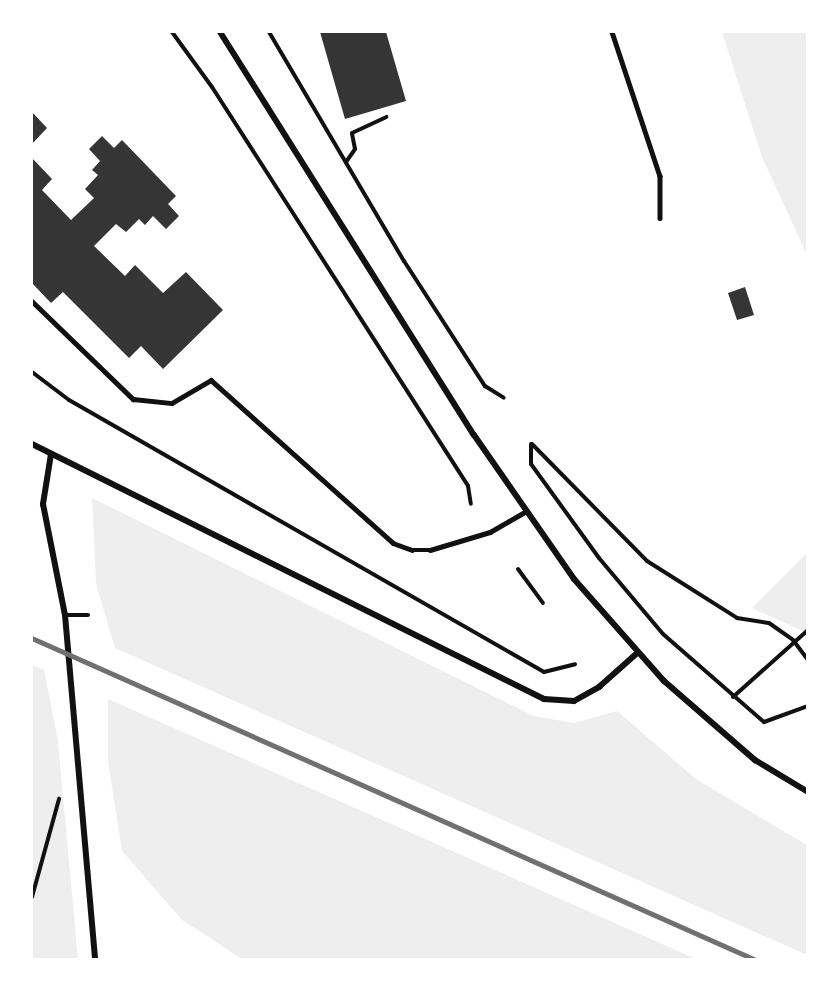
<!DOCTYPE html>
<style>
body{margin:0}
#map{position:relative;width:839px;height:991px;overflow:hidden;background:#fff;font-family:"Archivo Narrow",sans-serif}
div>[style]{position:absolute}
.green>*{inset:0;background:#eee}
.building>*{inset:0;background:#353535}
.path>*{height:4px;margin:-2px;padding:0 2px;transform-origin:2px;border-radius:2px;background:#111}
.service>*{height:4.5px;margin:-2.25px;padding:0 2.25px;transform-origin:2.25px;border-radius:2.25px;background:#111}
.minor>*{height:6px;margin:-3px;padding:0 3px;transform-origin:3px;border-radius:3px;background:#111}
.rail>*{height:4.5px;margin:-2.25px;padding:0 2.25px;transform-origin:2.25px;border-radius:2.25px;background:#707070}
span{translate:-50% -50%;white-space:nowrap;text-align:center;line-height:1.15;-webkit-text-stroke:5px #fff;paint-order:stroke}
.frame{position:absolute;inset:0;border:33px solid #fff;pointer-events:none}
</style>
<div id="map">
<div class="green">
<i style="clip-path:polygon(722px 32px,807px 32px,807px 255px,762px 157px)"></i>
<i style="clip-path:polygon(92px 498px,534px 716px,574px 723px,617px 711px,696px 779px,807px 845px,807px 955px,115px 648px,96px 584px)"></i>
<i style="clip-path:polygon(807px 553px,807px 633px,752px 608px)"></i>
<i style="clip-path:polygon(32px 665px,44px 670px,58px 741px,78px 959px,32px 959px)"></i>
<i style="clip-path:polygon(108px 699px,371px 815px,696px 959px,242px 959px,182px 920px,122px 851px,108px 762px)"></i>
</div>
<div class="building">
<i style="clip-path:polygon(320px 32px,386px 32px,406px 101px,345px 119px)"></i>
<i style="clip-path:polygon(32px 112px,47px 128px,32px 144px)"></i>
<i style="clip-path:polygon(102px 136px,114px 148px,122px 140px,176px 196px,168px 204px,179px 216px,166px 229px,153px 216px,145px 225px,139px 219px,126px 232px,116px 224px,94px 246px,125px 276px,135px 265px,163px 293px,186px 272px,223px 310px,163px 369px,141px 346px,129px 358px,63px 292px,51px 303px,32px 283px,32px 158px,52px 179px,42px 190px,71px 220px,94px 198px,85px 189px,98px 175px,92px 170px,100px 161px,89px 149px)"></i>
<i style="clip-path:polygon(745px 287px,754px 315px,737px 320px,728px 293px)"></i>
</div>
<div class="path">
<i style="left:172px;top:32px;width:68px;rotate:54deg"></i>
<i style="left:212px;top:87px;width:474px;rotate:57.3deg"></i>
<i style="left:468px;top:486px;width:18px;rotate:81deg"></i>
<i style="left:269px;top:32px;width:266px;rotate:59.5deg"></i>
<i style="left:404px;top:261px;width:149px;rotate:57.1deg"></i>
<i style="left:485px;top:386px;width:22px;rotate:32deg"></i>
<i style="left:346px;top:162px;width:16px;rotate:-55deg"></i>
<i style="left:355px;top:149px;width:16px;rotate:-101deg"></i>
<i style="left:352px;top:133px;width:38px;rotate:-25deg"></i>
<i style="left:32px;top:372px;width:46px;rotate:37.1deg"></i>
<i style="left:69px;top:400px;width:547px;rotate:29.8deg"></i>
<i style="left:544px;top:672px;width:32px;rotate:-14deg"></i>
<i style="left:531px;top:444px;width:20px;rotate:90deg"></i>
<i style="left:531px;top:464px;width:116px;rotate:54.1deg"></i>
<i style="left:599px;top:558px;width:99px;rotate:49.9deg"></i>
<i style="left:663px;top:634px;width:134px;rotate:41.1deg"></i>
<i style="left:764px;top:722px;width:47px;rotate:-20deg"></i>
<i style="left:532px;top:444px;width:164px;rotate:45.5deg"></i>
<i style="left:647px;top:561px;width:107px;rotate:32.3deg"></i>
<i style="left:737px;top:618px;width:32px;rotate:9deg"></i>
<i style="left:769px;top:623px;width:29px;rotate:35deg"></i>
<i style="left:793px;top:640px;width:25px;rotate:53deg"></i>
<i style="left:518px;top:569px;width:42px;rotate:53.7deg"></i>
<i style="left:733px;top:697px;width:101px;rotate:-41.8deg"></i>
<i style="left:32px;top:897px;width:102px;rotate:-74.6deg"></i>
</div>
<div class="service">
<i style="left:612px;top:32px;width:152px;rotate:71.6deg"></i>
<i style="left:660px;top:176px;width:42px;rotate:90deg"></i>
<i style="left:32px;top:301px;width:141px;rotate:44.1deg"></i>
<i style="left:133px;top:399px;width:39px;rotate:6deg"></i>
<i style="left:172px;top:403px;width:45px;rotate:-30.5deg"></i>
<i style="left:211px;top:380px;width:244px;rotate:41.8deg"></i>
<i style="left:393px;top:543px;width:20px;rotate:20deg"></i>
<i style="left:412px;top:550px;width:18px"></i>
<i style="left:430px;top:550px;width:63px;rotate:-16.7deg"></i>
<i style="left:490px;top:532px;width:39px;rotate:-30deg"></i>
<i style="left:65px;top:615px;width:23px"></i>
</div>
<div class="minor">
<i style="left:220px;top:32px;width:476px;rotate:57.8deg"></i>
<i style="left:474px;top:435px;width:175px;rotate:55.2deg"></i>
<i style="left:574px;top:579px;width:136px;rotate:48.6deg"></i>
<i style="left:664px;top:681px;width:121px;rotate:41deg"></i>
<i style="left:755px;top:760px;width:62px;rotate:31.1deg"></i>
<i style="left:32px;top:444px;width:572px;rotate:26.48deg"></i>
<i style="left:544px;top:699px;width:30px;rotate:4deg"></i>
<i style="left:574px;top:701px;width:29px;rotate:-29deg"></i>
<i style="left:599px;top:687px;width:50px;rotate:-41.7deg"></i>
<i style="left:51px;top:454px;width:51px;rotate:99.1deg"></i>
<i style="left:43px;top:504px;width:113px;rotate:78.8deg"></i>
<i style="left:65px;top:615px;width:346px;rotate:85deg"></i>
</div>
<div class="rail">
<i style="left:32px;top:638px;width:792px;rotate:23.98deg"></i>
</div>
<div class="frame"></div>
</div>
